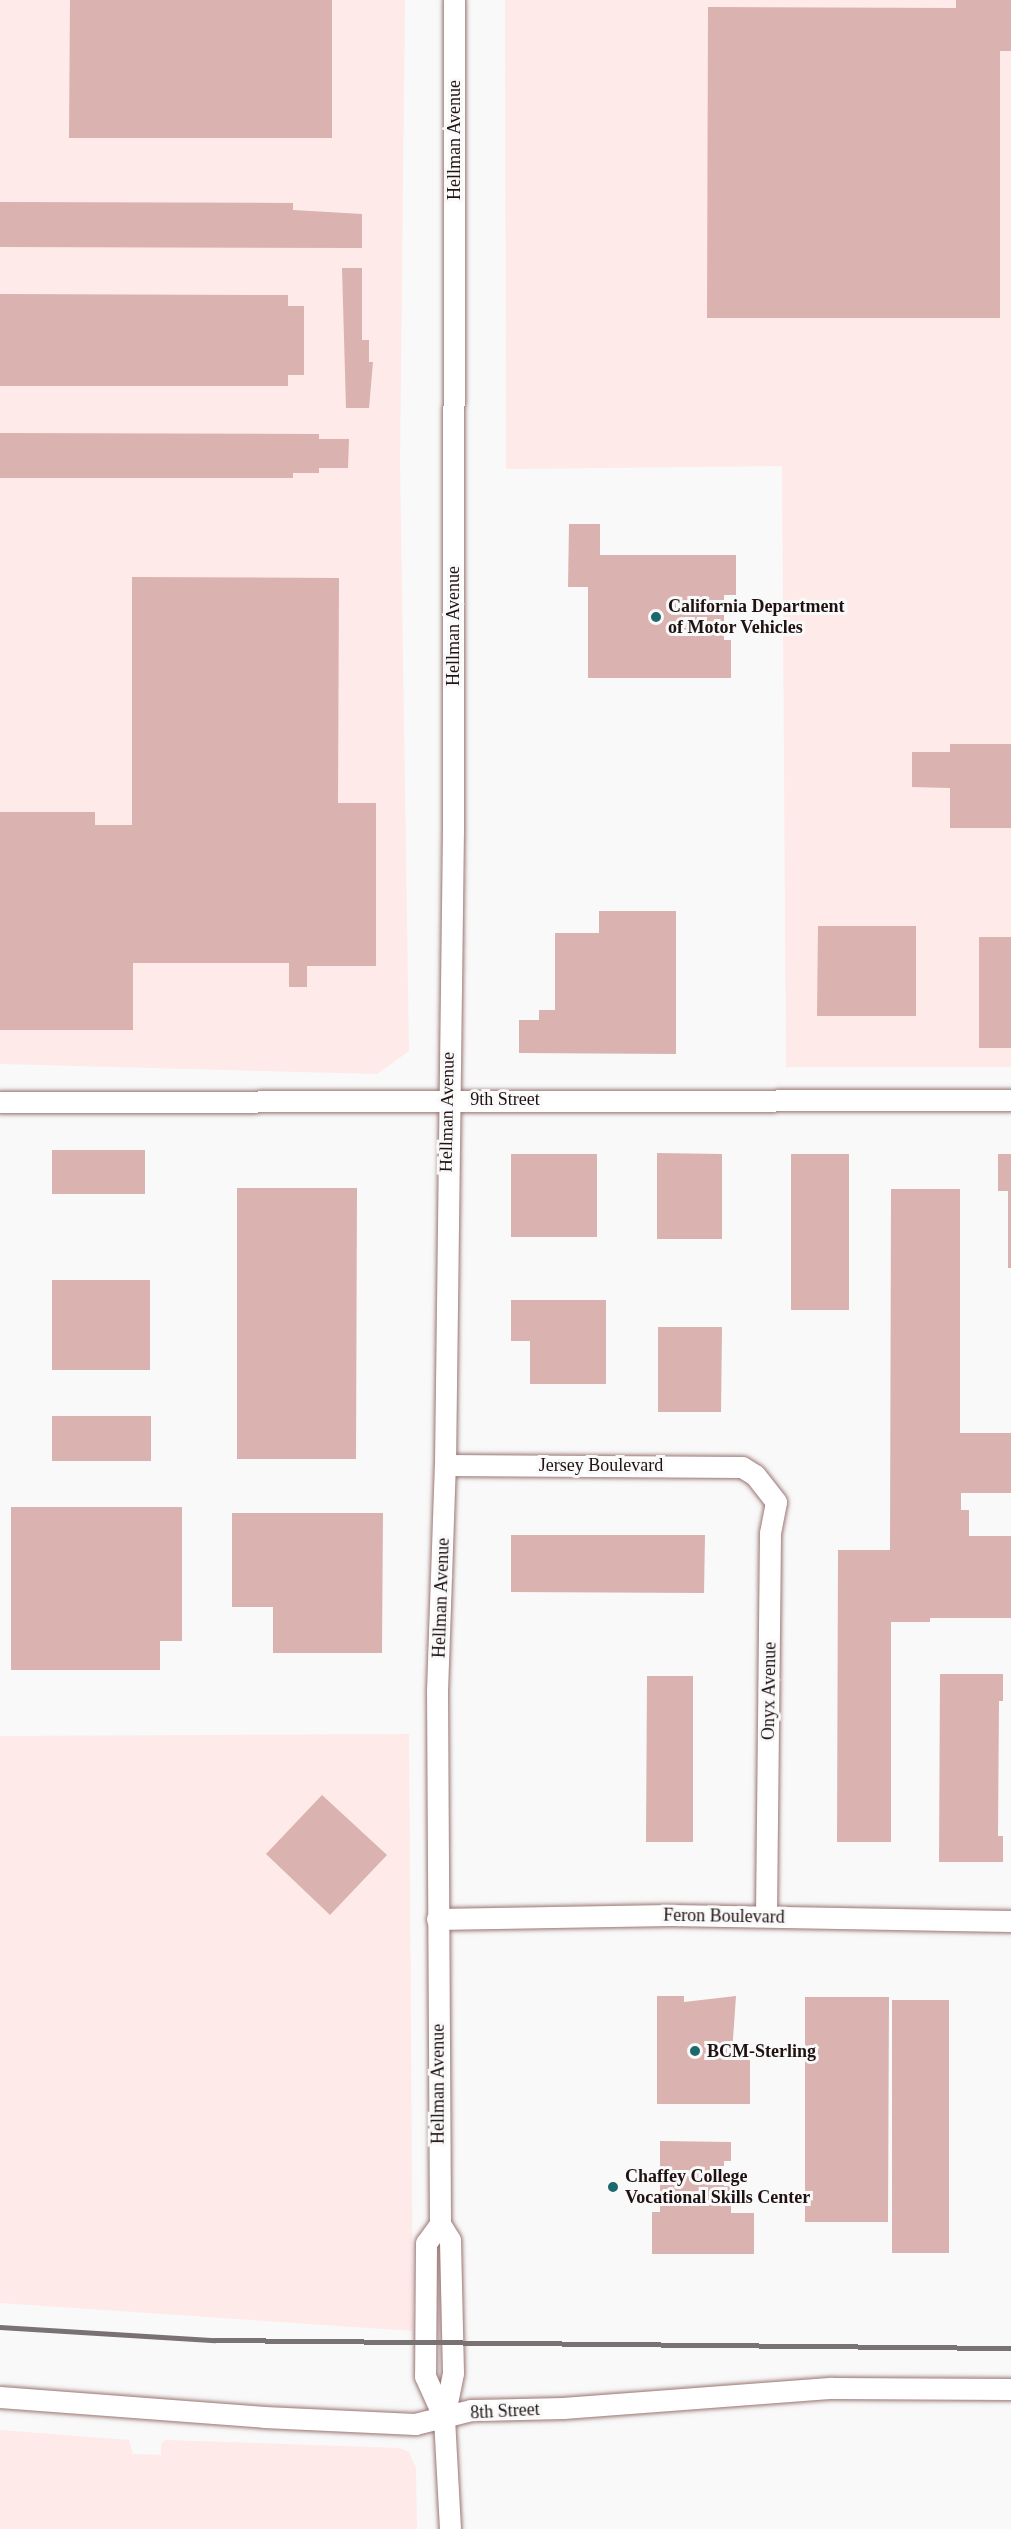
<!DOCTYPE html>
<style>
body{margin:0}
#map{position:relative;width:1011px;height:2529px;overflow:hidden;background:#f9f9f9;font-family:"Times New Roman",serif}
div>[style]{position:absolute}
.built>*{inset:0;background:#feeae9}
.building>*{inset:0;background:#dab2b0}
.roads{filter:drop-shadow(0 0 2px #997573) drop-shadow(0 0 2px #997573)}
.minor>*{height:21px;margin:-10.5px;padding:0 10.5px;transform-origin:10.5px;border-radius:10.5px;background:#fff}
.rail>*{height:4.5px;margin:-2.25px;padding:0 2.25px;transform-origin:2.25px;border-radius:2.25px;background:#7a7272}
.dots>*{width:16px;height:16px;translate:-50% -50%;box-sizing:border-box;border:3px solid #f9f9f9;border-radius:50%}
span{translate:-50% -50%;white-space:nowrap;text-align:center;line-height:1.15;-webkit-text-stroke:6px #f9f9f9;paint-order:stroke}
.street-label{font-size:18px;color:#201212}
.poi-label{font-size:18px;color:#201212;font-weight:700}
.left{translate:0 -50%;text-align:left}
</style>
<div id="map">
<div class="built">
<i style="clip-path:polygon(0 0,405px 0,400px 462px,409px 1051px,377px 1074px,0 1064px)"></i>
<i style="clip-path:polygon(505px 0,1011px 0,1011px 1067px,786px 1067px,782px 466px,506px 469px)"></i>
<i style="clip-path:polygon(409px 1734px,413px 2331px,0 2303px,0 1736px)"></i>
<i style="clip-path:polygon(0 2430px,129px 2440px,133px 2454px,161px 2455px,161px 2444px,165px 2440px,400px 2448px,409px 2452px,416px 2468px,417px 2529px,0 2529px)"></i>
</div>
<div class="building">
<i style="clip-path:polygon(70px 0,332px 0,332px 138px,69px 138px)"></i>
<i style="clip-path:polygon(956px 0,1011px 0,1011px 51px,1000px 51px,1000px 318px,707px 318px,708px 7px,956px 8px)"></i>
<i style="clip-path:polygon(0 202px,293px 203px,293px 210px,362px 214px,362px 248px,0 247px)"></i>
<i style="clip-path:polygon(342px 268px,362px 268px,362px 340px,369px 340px,369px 362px,373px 362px,369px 408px,346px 408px)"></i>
<i style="clip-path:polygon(0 294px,288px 295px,288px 306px,304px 306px,304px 375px,288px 375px,288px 386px,0 386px)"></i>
<i style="clip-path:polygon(0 433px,319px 434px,319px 439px,349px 439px,348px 468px,319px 468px,319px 473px,293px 473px,293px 478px,0 478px)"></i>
<i style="clip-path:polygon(569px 524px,600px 524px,600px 555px,736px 555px,736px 595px,724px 595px,724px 640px,731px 640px,731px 678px,588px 678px,588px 587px,568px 587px)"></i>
<i style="clip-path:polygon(132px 577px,339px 578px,338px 803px,376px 803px,376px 966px,307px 966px,307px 987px,289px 987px,289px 963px,133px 963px,133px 1030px,0 1030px,0 812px,95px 812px,95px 825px,132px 825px)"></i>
<i style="clip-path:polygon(950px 744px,1011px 744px,1011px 828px,950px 828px,950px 788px,912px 787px,912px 752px,950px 752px)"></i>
<i style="clip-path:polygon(599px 911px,676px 911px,676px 1054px,519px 1053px,519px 1020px,539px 1020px,539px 1010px,555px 1010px,555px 933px,599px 933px)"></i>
<i style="clip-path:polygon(818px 926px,916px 926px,916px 1016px,817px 1016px)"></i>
<i style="clip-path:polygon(979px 937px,1011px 937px,1011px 1048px,979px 1048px)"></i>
<i style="clip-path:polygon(52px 1150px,145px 1150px,145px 1194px,52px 1194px)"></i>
<i style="clip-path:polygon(657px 1153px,722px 1154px,722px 1239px,657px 1239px)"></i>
<i style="clip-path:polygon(511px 1154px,597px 1154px,597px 1237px,511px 1237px)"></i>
<i style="clip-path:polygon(791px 1154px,849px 1154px,849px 1310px,791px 1310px)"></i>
<i style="clip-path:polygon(998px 1154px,1011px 1154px,1011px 1268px,1008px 1268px,1008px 1191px,998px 1191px)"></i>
<i style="clip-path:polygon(237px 1188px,357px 1188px,356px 1459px,237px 1459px)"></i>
<i style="clip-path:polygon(891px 1189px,960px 1189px,960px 1433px,1011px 1433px,1011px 1493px,961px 1493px,961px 1510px,969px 1510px,969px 1536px,1011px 1536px,1011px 1618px,930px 1618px,930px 1622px,891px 1622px,891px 1842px,837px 1842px,838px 1550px,890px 1550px)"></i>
<i style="clip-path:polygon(52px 1280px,150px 1280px,150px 1370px,52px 1370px)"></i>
<i style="clip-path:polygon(511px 1300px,606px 1300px,606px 1384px,530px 1384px,530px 1341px,511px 1341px)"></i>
<i style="clip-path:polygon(658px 1327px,722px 1327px,721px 1412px,658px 1412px)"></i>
<i style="clip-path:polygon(52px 1416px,151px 1416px,151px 1461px,52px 1461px)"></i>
<i style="clip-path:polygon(11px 1507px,182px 1507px,182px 1641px,160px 1641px,160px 1670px,11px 1670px)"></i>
<i style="clip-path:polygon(232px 1513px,383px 1513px,382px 1653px,273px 1653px,273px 1607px,232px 1607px)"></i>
<i style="clip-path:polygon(511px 1535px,705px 1535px,704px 1593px,511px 1592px)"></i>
<i style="clip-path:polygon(940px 1674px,1003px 1674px,1003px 1701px,999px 1701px,998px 1836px,1003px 1836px,1003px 1862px,939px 1862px)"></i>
<i style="clip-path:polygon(647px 1676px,693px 1676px,693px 1842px,646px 1842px)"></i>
<i style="clip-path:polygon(322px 1795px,387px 1855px,330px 1915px,266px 1854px)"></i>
<i style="clip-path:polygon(657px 1996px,684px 1996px,684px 2002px,736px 1996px,732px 2053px,750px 2053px,750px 2104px,657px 2104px)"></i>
<i style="clip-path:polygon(805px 1997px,889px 1997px,888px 2222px,805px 2222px)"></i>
<i style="clip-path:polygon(892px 2000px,949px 2000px,949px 2253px,892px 2253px)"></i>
<i style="clip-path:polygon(660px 2141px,731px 2142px,731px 2161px,724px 2161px,724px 2186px,731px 2186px,731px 2213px,754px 2213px,754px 2254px,652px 2254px,652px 2212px,660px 2212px)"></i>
</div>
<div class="roads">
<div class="minor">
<i style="left:0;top:1102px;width:1011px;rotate:-0.11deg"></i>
<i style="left:445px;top:1465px;width:297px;rotate:0.4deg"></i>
<i style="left:742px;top:1467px;width:15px;rotate:32deg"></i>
<i style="left:755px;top:1475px;width:34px;rotate:52deg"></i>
<i style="left:776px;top:1502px;width:32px;rotate:101deg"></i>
<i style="left:770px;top:1533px;width:383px;rotate:90.6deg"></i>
<i style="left:437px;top:1919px;width:233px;rotate:-1deg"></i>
<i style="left:670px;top:1915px;width:341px;rotate:1deg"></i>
<i style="left:440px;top:2224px;width:24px;rotate:126deg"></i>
<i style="left:426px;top:2243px;width:133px;rotate:90.4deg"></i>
<i style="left:425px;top:2376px;width:46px;rotate:65.7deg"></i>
<i style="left:444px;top:2418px;width:111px;rotate:86.9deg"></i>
<i style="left:0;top:2397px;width:265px;rotate:4.3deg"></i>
<i style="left:264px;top:2417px;width:151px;rotate:2.7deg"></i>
<i style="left:415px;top:2424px;width:58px;rotate:-14deg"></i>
<i style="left:471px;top:2410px;width:92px;rotate:-1.2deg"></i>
<i style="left:563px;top:2408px;width:270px;rotate:-4.3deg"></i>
<i style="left:832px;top:2388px;width:179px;rotate:0.3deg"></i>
<i style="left:444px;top:2418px;width:46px;rotate:-78.7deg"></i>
<i style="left:453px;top:2373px;width:133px;rotate:-91.3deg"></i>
<i style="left:450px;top:2240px;width:19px;rotate:-122deg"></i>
<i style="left:440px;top:2224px;width:533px;rotate:-90.32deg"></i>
<i style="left:437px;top:1691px;width:226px;rotate:-88deg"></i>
<i style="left:445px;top:1465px;width:636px;rotate:-89.28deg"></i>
<i style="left:453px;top:829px;width:829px;rotate:-89.93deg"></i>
</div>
</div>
<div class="rail">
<i style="left:0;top:2327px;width:215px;rotate:3.5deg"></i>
<i style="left:215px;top:2340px;width:796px;rotate:0.58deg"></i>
</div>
<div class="dots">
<i style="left:656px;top:617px;background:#1b686d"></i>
<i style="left:695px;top:2051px;background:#1b686d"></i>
<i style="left:613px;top:2187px;background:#1b686d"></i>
</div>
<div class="street-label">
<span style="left:454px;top:140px;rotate:-90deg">Hellman Avenue</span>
<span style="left:453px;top:626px;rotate:-90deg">Hellman Avenue</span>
<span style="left:505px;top:1099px">9th Street</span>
<span style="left:447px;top:1112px;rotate:-89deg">Hellman Avenue</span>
<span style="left:601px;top:1465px">Jersey Boulevard</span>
<span style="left:441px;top:1598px;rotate:-88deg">Hellman Avenue</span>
<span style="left:769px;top:1691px;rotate:-89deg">Onyx Avenue</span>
<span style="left:724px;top:1916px;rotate:1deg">Feron Boulevard</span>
<span style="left:438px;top:2084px;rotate:-90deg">Hellman Avenue</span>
<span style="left:505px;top:2411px;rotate:-3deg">8th Street</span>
</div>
<div class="poi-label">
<span class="left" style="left:668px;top:617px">California Department<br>of Motor Vehicles</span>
<span class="left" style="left:707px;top:2051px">BCM-Sterling</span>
<span class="left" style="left:625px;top:2187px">Chaffey College<br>Vocational Skills Center</span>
</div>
</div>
